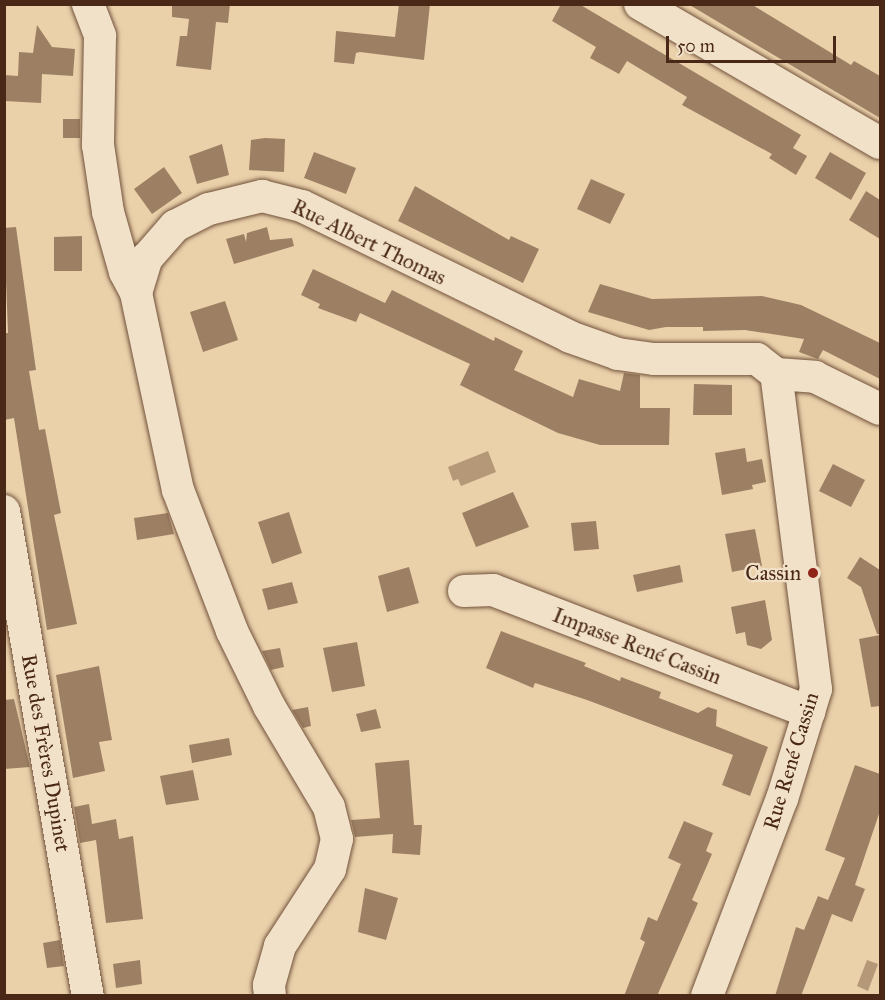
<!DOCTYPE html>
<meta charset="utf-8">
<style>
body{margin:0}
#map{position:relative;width:885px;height:1000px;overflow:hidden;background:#ead1aa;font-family:"IM FELL Great Primer",serif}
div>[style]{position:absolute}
.water>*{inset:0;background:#b49878}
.building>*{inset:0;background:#9d8064}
.roads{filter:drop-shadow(0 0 2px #72523c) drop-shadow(0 0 2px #72523c)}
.minor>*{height:32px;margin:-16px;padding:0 16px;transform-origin:16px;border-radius:16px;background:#f1e1c8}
.dots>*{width:16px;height:16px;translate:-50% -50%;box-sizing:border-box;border:3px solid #f1e1c8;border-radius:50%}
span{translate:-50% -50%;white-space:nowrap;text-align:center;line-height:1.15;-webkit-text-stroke:4.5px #f1e1c8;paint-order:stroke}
.street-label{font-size:21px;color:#4a2818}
.poi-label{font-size:21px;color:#4a2818}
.right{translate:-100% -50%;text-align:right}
.frame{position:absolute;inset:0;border:6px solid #4a2818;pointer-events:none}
.scale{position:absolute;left:666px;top:36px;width:170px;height:27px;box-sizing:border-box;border:3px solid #4a2818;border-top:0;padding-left:8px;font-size:18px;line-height:21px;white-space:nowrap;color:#4a2818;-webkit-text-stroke:4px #f1e1c8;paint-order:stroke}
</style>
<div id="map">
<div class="water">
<i style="clip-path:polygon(488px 451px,496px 472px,461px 486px,458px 479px,453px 481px,448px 467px)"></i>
<i style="clip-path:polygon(867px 960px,878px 964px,868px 991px,857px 986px)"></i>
</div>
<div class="building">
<i style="clip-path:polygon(172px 4px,230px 4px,228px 23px,216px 22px,211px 70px,176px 66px,180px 36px,187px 36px,189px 19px,172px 17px)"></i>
<i style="clip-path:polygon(399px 4px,430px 4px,424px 60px,360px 52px,356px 53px,354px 64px,334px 62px,336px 31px,395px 37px)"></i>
<i style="clip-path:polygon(561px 4px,579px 4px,801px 135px,793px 148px,807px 156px,796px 175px,769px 158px,772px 154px,682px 105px,687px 97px,627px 61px,619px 74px,590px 58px,596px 47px,552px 21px)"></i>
<i style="clip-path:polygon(688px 4px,751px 4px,851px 65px,854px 61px,880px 76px,880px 118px)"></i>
<i style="clip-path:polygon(37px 25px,52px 47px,75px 49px,73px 76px,42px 74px,41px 103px,4px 101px,4px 75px,18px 76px,19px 52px,33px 53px)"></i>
<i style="clip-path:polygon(63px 119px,80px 119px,80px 138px,63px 138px)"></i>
<i style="clip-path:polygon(265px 138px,285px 139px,284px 172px,249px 170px,251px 140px)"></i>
<i style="clip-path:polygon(222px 144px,229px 175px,197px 184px,189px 156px)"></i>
<i style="clip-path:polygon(314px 152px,356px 168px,346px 194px,304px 178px)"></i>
<i style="clip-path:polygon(830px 152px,866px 173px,851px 200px,815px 178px)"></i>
<i style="clip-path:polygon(164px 167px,182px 193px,152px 214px,134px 189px)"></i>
<i style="clip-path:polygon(591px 179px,625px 194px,610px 224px,577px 209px)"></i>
<i style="clip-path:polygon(415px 186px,509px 240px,511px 236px,539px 249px,523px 283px,398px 221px)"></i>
<i style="clip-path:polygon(866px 191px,880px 200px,880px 239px,849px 220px)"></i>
<i style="clip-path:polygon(16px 227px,36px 370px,29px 371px,39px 430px,45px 429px,61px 513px,54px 515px,77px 624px,47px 630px,14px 418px,4px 420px,4px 333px,8px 333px,4px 228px)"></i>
<i style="clip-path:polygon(267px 227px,270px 240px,292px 238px,294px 246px,234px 264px,226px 239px,244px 234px,246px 242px,247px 233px)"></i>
<i style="clip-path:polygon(82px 236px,82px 271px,54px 271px,54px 237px)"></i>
<i style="clip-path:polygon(313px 269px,385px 303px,392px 290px,494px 341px,495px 337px,523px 351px,514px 370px,573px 397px,579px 379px,620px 391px,624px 373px,640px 375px,640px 408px,670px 408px,669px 445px,600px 445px,558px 433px,490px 400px,460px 385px,470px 364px,360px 313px,356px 322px,318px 308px,320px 304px,301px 295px)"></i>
<i style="clip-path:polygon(600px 284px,652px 299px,762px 296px,801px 305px,880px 343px,880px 379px,823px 350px,818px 359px,799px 352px,804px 339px,745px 330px,703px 331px,703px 327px,666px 327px,649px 330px,588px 312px)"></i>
<i style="clip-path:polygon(225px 301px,238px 340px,203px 352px,190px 312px)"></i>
<i style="clip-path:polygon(694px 384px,732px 385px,732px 415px,693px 415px)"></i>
<i style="clip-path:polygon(745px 448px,747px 462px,762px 459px,766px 482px,752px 485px,753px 489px,722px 495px,715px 453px)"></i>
<i style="clip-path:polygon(833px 464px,865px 480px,851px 507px,819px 491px)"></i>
<i style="clip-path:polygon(513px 492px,529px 527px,476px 547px,462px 513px)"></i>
<i style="clip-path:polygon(289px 512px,302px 553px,272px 564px,258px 522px)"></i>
<i style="clip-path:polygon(168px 513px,174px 534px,137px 540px,134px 518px)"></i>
<i style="clip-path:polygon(596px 521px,599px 549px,574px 551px,571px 523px)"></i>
<i style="clip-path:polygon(755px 529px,762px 566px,732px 572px,725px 534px)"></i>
<i style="clip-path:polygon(860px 557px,880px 570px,880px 634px,877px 634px,861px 587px,847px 578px)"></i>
<i style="clip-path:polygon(680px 565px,683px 582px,637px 592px,633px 575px)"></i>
<i style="clip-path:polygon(409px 567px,419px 603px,387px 612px,378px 576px)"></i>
<i style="clip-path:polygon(292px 582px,298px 603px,268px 610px,262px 589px)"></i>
<i style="clip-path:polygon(765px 600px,772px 640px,761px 649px,747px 645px,745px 632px,736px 634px,731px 607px)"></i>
<i style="clip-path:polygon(501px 631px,586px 663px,584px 666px,620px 681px,621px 677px,661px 692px,659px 698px,698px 713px,708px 707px,717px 710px,716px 726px,768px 747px,750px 796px,722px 785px,733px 755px,587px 700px,535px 683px,533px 688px,486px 668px)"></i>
<i style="clip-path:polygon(880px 635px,880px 706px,871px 707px,859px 639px)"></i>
<i style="clip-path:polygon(357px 642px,365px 686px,332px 692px,323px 648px)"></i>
<i style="clip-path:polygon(280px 648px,284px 667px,271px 670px,262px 651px)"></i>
<i style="clip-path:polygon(99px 666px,112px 740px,99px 742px,105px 771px,73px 778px,56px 675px)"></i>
<i style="clip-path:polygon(14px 699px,30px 767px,4px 769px,4px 700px)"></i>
<i style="clip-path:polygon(308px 707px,311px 726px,303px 728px,292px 710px)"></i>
<i style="clip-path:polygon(376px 709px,381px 728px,361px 732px,356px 714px)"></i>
<i style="clip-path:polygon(229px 738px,232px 755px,192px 763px,189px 745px)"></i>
<i style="clip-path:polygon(409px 760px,414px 825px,422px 825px,420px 855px,392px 853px,393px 834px,355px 837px,351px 820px,380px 818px,375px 763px)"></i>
<i style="clip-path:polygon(855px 765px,880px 774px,880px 811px,855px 885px,865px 889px,852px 922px,832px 914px,801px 996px,775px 996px,796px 927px,804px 930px,818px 896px,828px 900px,845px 858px,825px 850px)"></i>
<i style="clip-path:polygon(193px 770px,199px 800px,166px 805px,160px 776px)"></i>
<i style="clip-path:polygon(89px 804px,92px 824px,116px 819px,119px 839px,133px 836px,143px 919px,106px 923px,96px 840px,80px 843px,74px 807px)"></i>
<i style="clip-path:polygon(684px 821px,713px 833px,706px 851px,712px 854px,692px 900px,698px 903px,657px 996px,624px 996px,645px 942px,640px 939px,648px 917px,657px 921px,681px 864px,668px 858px)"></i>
<i style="clip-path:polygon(365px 888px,398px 898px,386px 940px,358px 932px)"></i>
<i style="clip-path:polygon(60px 940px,64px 966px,47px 968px,43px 943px)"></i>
<i style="clip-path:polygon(140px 960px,142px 984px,116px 988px,113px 964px)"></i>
</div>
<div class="roads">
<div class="minor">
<i style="left:88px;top:4px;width:34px;rotate:69deg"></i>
<i style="left:100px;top:36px;width:109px;rotate:91.1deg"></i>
<i style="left:98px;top:145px;width:68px;rotate:81.5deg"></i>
<i style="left:108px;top:212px;width:62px;rotate:74.2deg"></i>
<i style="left:125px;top:272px;width:24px;rotate:62deg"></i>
<i style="left:136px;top:293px;width:37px;rotate:-73deg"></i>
<i style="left:147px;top:258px;width:43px;rotate:-48.8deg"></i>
<i style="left:175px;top:226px;width:38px;rotate:-27deg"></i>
<i style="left:209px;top:209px;width:55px;rotate:-13.8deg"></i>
<i style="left:262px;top:196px;width:41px;rotate:14deg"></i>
<i style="left:302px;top:206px;width:298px;rotate:26deg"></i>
<i style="left:570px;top:337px;width:51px;rotate:19.5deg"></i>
<i style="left:618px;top:354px;width:36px;rotate:8deg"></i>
<i style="left:654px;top:359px;width:103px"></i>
<i style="left:757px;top:359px;width:24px;rotate:38deg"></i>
<i style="left:776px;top:374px;width:39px;rotate:4deg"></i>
<i style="left:815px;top:377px;width:72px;rotate:26.2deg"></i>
<i style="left:640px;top:4px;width:277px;rotate:30.1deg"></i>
<i style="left:136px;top:293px;width:201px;rotate:78deg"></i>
<i style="left:178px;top:490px;width:151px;rotate:69deg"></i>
<i style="left:232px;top:631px;width:84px;rotate:63.7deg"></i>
<i style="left:269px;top:706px;width:117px;rotate:59.3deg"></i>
<i style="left:329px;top:807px;width:33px;rotate:76deg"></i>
<i style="left:337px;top:839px;width:31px;rotate:103deg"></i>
<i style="left:330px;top:869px;width:92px;rotate:123deg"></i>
<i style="left:280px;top:946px;width:41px;rotate:105.8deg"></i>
<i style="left:269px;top:985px;width:11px;rotate:85deg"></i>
<i style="left:4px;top:511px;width:492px;rotate:80.2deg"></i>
<i style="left:464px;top:591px;width:29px;rotate:-2deg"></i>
<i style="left:493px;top:590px;width:339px;rotate:21.1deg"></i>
<i style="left:707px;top:996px;width:211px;rotate:-69.2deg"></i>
<i style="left:782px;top:799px;width:115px;rotate:-72.8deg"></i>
<i style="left:816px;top:689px;width:318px;rotate:-97.2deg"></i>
</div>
</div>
<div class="dots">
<i style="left:813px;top:573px;background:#8f2418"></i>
</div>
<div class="street-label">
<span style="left:369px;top:242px;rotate:26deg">Rue Albert Thomas</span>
<span style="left:637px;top:646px;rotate:21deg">Impasse René Cassin</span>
<span style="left:46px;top:753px;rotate:80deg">Rue des Frères Dupinet</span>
<span style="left:791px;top:761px;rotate:-73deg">Rue René Cassin</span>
</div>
<div class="poi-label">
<span class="right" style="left:801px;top:573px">Cassin</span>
</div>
<div class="frame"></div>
<div class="scale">50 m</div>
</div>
